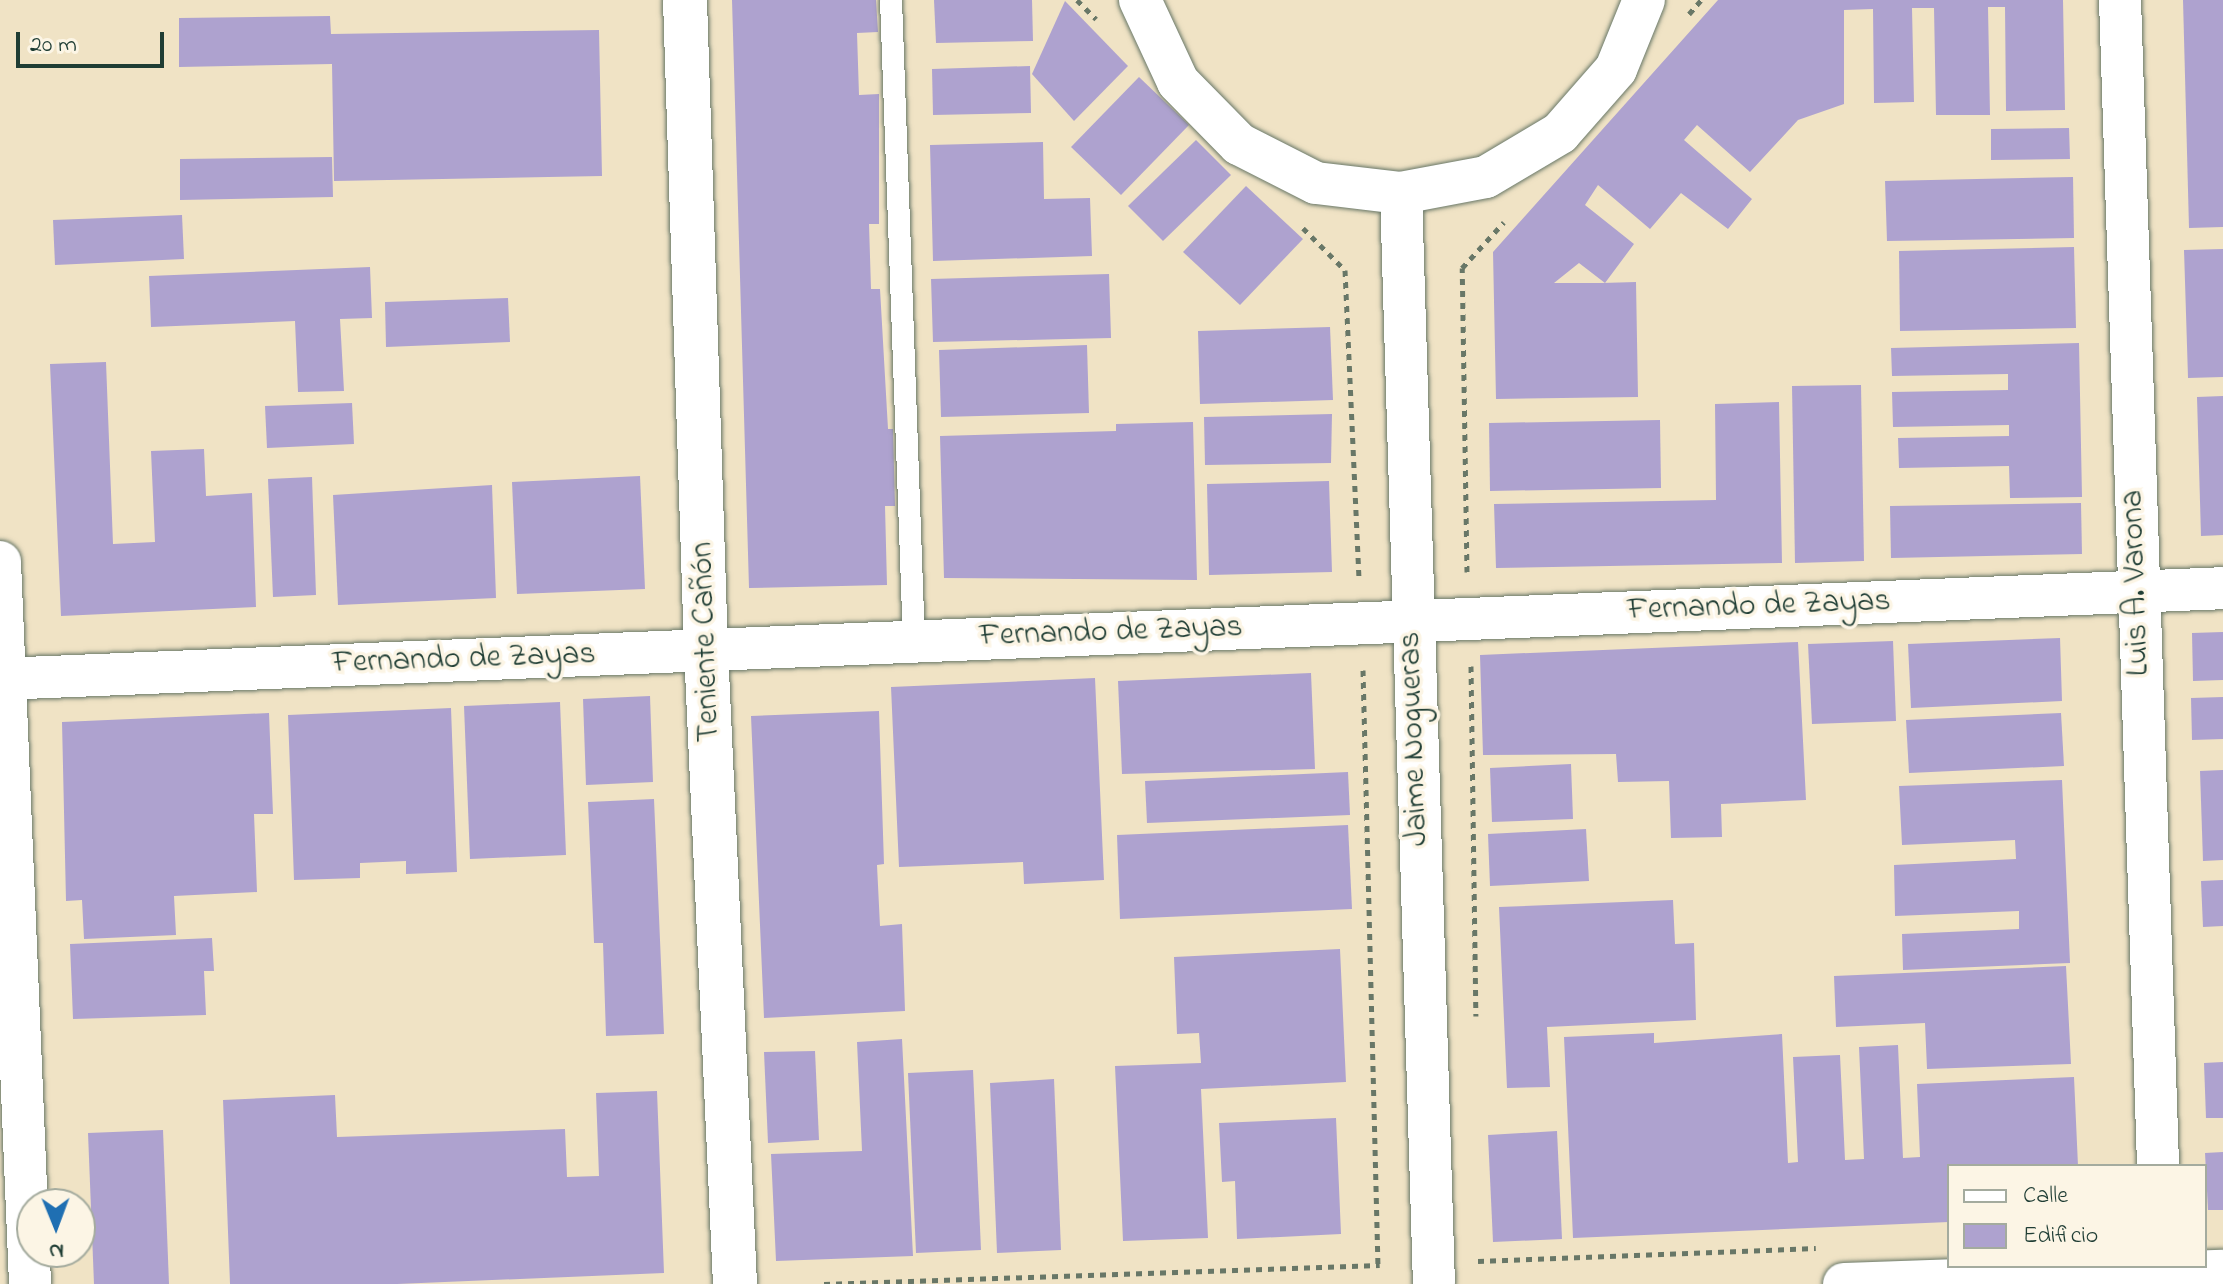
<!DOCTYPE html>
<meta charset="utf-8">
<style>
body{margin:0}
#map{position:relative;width:2223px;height:1284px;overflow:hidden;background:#f0e3c5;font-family:"Indie Flower",sans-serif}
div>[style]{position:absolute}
.building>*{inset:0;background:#aea2cf}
.path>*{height:5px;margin-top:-2.5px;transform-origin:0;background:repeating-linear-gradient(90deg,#687767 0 6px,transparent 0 12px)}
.roads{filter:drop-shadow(0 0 2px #687767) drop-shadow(0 0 2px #687767)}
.service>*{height:22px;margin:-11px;padding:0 11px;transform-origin:11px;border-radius:11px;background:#fff}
.minor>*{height:42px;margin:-21px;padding:0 21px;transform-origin:21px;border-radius:21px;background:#fff}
.tertiary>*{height:44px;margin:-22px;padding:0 22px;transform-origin:22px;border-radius:22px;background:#fff}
span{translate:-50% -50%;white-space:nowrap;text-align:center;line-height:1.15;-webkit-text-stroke:7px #fcf5e5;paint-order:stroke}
.street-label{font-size:32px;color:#1f3d34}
.legend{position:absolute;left:1947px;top:1164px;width:260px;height:104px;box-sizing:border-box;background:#fcf5e5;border:2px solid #a4ab9e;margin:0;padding:10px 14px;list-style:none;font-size:24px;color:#1f3d34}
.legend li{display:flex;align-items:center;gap:16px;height:40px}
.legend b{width:40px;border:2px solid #a4ab9e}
.north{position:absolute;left:16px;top:1188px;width:80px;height:80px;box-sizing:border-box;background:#fcf5e5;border:2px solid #a4ab9e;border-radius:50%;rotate:179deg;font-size:22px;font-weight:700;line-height:32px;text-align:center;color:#1f3d34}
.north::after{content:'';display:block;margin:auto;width:28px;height:36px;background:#1f6fb2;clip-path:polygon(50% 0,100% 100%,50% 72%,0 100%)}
.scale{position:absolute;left:16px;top:32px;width:148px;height:36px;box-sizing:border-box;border:4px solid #1f3d34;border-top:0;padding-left:10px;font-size:24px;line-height:28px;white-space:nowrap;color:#1f3d34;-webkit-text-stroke:6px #fcf5e5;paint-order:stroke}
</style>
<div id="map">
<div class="building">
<i style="clip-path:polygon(732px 0,876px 0,878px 32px,857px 33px,859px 95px,879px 94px,879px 224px,869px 224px,871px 289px,880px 289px,888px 429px,893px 429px,895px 506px,885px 506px,887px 585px,749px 588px)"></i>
<i style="clip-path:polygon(934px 0,1032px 0,1033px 41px,936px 43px)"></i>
<i style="clip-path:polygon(1718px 0,2063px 0,2065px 110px,2006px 111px,2005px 7px,1988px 7px,1990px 115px,1936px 115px,1934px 8px,1912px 8px,1914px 102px,1874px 103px,1873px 9px,1844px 10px,1844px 104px,1798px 120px,1750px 172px,1697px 125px,1684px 140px,1752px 199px,1728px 229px,1681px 193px,1650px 229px,1598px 185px,1585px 205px,1634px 244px,1605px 283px,1579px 263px,1554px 283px,1602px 283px,1636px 282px,1638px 397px,1496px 399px,1493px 252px)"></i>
<i style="clip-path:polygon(2183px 0,2223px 0,2223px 227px,2189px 228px)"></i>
<i style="clip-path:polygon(1065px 1px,1128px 66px,1074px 121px,1032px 74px)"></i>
<i style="clip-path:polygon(330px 16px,331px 34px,599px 30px,602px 176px,334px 181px,332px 64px,179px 67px,179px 18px)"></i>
<i style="clip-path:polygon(1030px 66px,1031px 113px,933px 115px,932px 69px)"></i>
<i style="clip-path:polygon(1139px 77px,1189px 125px,1121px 195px,1071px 147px)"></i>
<i style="clip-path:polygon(2069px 128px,2070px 159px,1991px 160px,1991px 129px)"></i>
<i style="clip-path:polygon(1196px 140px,1231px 175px,1163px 241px,1128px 206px)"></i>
<i style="clip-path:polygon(1043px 142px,1044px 199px,1090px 198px,1092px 256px,933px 261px,930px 145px)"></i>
<i style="clip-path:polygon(332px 157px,333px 197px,180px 200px,180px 159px)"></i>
<i style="clip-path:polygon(2073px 177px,2074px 238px,1887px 241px,1885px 181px)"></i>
<i style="clip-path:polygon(1246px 186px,1303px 239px,1240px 305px,1183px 252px)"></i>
<i style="clip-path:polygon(182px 215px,184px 259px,55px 265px,53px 220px)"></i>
<i style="clip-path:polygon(2074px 247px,2076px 328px,1900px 331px,1899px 251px)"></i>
<i style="clip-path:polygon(2223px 249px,2223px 377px,2188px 378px,2184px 250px)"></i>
<i style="clip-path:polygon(370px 267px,372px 318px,340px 319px,344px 391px,298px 392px,295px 321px,151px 327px,149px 276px)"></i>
<i style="clip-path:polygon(1109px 274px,1111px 338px,933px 342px,931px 279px)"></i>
<i style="clip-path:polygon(508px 298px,510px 342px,386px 347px,385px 302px)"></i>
<i style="clip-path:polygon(1330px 327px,1333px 400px,1200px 404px,1198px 331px)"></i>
<i style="clip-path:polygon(2079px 343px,2082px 497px,2010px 498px,2009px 466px,1899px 468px,1898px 438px,2009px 436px,2009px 425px,1893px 427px,1892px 392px,2008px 390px,2008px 374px,1892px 376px,1891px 348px)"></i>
<i style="clip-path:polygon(1087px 345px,1089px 413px,941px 417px,939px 350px)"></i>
<i style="clip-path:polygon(106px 362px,113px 544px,155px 542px,151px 451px,204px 449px,206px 496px,252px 493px,256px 607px,61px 616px,50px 364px)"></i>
<i style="clip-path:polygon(1861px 385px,1864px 561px,1795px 563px,1792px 386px)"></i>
<i style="clip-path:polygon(2223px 396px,2223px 535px,2201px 536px,2197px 397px)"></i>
<i style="clip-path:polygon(1779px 402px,1782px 563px,1496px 568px,1494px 504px,1716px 500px,1715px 404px)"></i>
<i style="clip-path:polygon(352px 403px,354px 444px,267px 448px,265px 406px)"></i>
<i style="clip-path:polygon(1332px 414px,1331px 463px,1205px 465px,1204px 417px)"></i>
<i style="clip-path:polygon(1660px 420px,1661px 488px,1490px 491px,1489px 423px)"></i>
<i style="clip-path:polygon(1193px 422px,1197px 580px,944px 578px,940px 436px,1116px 431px,1116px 424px)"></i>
<i style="clip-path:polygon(640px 476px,645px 589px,517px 594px,512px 482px)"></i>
<i style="clip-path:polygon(312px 477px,316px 595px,273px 597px,268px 479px)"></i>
<i style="clip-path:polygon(1329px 481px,1332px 572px,1209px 575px,1207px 484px)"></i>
<i style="clip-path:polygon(492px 485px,496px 598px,338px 605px,333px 495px)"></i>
<i style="clip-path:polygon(2081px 503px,2082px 554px,1891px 558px,1890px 506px)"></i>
<i style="clip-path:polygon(2223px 632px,2223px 680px,2193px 681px,2192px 633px)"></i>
<i style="clip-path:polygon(2060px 638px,2062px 701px,1911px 708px,1908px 644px)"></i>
<i style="clip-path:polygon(1893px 641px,1896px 721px,1812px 724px,1808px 644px)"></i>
<i style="clip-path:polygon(1798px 642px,1806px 800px,1721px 804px,1722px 837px,1671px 838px,1669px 781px,1618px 782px,1616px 754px,1483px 755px,1480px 655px)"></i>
<i style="clip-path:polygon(1311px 673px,1315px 769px,1122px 774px,1118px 681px)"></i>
<i style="clip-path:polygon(1095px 678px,1104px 880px,1024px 884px,1023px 862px,899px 867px,891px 687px)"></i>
<i style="clip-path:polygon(650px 696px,653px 782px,586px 785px,583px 699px)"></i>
<i style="clip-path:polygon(2223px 697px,2223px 739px,2192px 740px,2191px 698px)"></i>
<i style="clip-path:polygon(560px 702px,566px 855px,470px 859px,464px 706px)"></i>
<i style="clip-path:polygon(451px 708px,457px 872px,406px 874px,406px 861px,360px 863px,360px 878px,294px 880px,288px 715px)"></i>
<i style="clip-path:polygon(879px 711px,884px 864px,877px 865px,880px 926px,902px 924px,905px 1011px,764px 1018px,751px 716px)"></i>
<i style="clip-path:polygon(269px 713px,273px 814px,254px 814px,257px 892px,174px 896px,176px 935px,84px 939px,82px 900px,66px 901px,62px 722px)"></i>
<i style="clip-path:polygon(2061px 713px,2064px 766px,1909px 773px,1906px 720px)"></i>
<i style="clip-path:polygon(1571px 764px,1573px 819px,1492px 822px,1490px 768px)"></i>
<i style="clip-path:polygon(2223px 770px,2223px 860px,2203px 861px,2200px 771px)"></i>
<i style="clip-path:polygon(1348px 772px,1350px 815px,1147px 823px,1145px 781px)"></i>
<i style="clip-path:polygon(2062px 780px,2070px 963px,1903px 970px,1902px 934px,2019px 929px,2019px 911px,1895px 916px,1894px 865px,2016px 859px,2015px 840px,1902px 845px,1899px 786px)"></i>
<i style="clip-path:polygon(654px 799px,664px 1034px,606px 1036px,603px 943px,594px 943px,588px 802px)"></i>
<i style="clip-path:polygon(1348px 825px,1352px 909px,1120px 919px,1117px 835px)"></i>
<i style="clip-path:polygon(1586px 829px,1589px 881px,1490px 886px,1488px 834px)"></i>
<i style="clip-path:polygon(2223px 880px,2223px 926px,2203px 927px,2201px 881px)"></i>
<i style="clip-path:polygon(1673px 900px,1675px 944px,1694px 943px,1696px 1020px,1547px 1027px,1550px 1087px,1507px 1088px,1499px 907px)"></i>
<i style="clip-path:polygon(212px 938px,214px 971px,204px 971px,206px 1015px,73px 1019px,70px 944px)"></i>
<i style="clip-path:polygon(1340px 949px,1346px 1082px,1201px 1089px,1208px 1238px,1123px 1241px,1115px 1066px,1201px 1063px,1199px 1033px,1177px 1034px,1174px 957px)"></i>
<i style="clip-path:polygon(2066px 966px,2071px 1064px,1927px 1069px,1925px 1023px,1836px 1027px,1834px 976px)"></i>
<i style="clip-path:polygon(1654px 1033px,1654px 1043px,1782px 1034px,1788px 1163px,1798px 1162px,1793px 1057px,1840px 1055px,1845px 1160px,1864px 1159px,1859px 1047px,1898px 1045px,1903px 1158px,1920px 1157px,1917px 1084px,2074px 1077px,2078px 1166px,1949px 1166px,1949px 1222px,1573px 1238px,1564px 1037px)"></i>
<i style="clip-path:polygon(902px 1039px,913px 1256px,776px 1261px,771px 1154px,862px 1151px,857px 1042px)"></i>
<i style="clip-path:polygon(815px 1051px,819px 1140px,768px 1143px,764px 1052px)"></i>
<i style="clip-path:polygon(2223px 1062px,2223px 1118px,2206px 1118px,2204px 1063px)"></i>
<i style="clip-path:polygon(973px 1070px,981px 1250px,916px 1253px,908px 1073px)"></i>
<i style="clip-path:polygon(1054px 1079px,1061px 1250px,997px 1253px,990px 1083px)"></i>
<i style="clip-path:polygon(657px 1091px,664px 1273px,397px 1284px,230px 1284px,223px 1100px,335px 1095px,337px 1137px,565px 1129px,567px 1177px,599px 1176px,596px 1093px)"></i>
<i style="clip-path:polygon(1336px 1118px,1341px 1234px,1237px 1239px,1235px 1181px,1222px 1182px,1219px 1123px)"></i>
<i style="clip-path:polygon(163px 1130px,169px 1284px,94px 1284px,88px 1133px)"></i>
<i style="clip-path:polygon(1557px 1131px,1562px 1239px,1493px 1242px,1488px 1135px)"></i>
<i style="clip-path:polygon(2223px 1152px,2223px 1210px,2208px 1210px,2205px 1153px)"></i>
</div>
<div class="path">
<i style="left:1077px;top:0;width:27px;rotate:45deg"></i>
<i style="left:1689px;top:14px;width:18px;rotate:-49deg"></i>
<i style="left:1303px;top:228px;width:59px;rotate:45deg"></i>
<i style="left:1345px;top:270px;width:306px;rotate:87.4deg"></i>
<i style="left:1467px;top:572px;width:304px;rotate:-90.9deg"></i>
<i style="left:1462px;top:268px;width:62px;rotate:-47.6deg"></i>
<i style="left:1471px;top:666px;width:350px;rotate:89.2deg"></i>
<i style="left:1363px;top:670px;width:595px;rotate:88.56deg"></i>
<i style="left:1478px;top:1261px;width:338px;rotate:-2.2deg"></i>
<i style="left:824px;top:1284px;width:556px;rotate:-1.96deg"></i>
</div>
<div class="roads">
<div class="service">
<i style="left:891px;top:0;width:642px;rotate:87.95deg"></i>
</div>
<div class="minor">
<i style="left:1140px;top:0;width:90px;rotate:65.1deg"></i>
<i style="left:1178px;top:82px;width:87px;rotate:45.5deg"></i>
<i style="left:1239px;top:144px;width:86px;rotate:26.9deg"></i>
<i style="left:1316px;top:183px;width:86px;rotate:6.7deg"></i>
<i style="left:1401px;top:193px;width:86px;rotate:-10.7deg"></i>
<i style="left:1486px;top:177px;width:86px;rotate:-30.7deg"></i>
<i style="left:1560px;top:133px;width:85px;rotate:-48.8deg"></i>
<i style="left:1616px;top:69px;width:74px;rotate:-67.9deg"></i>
<i style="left:2120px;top:0;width:1167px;rotate:88.13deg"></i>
<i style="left:1401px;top:193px;width:1091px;rotate:88.27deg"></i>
<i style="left:0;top:562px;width:723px;rotate:87.62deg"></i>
<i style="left:0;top:679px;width:2225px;rotate:-2.34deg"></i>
<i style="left:1844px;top:1284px;width:379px;rotate:-2deg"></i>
</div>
<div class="tertiary">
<i style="left:685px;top:0;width:650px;rotate:88.15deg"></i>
<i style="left:706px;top:650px;width:635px;rotate:87.38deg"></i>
</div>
</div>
<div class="street-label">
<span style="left:2137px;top:583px;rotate:-92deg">Luis A. Varona</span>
<span style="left:1759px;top:607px;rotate:-2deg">Fernando de Zayas</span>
<span style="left:1111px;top:633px;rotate:-2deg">Fernando de Zayas</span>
<span style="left:707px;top:642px;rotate:-92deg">Teniente Cañón</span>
<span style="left:464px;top:660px;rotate:-2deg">Fernando de Zayas</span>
<span style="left:1415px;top:739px;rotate:-92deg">Jaime Nogueras</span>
</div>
<ul class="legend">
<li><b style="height:10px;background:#fff"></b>Calle</li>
<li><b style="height:22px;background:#aea2cf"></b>Edificio</li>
</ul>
<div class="north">N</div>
<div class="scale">20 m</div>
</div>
